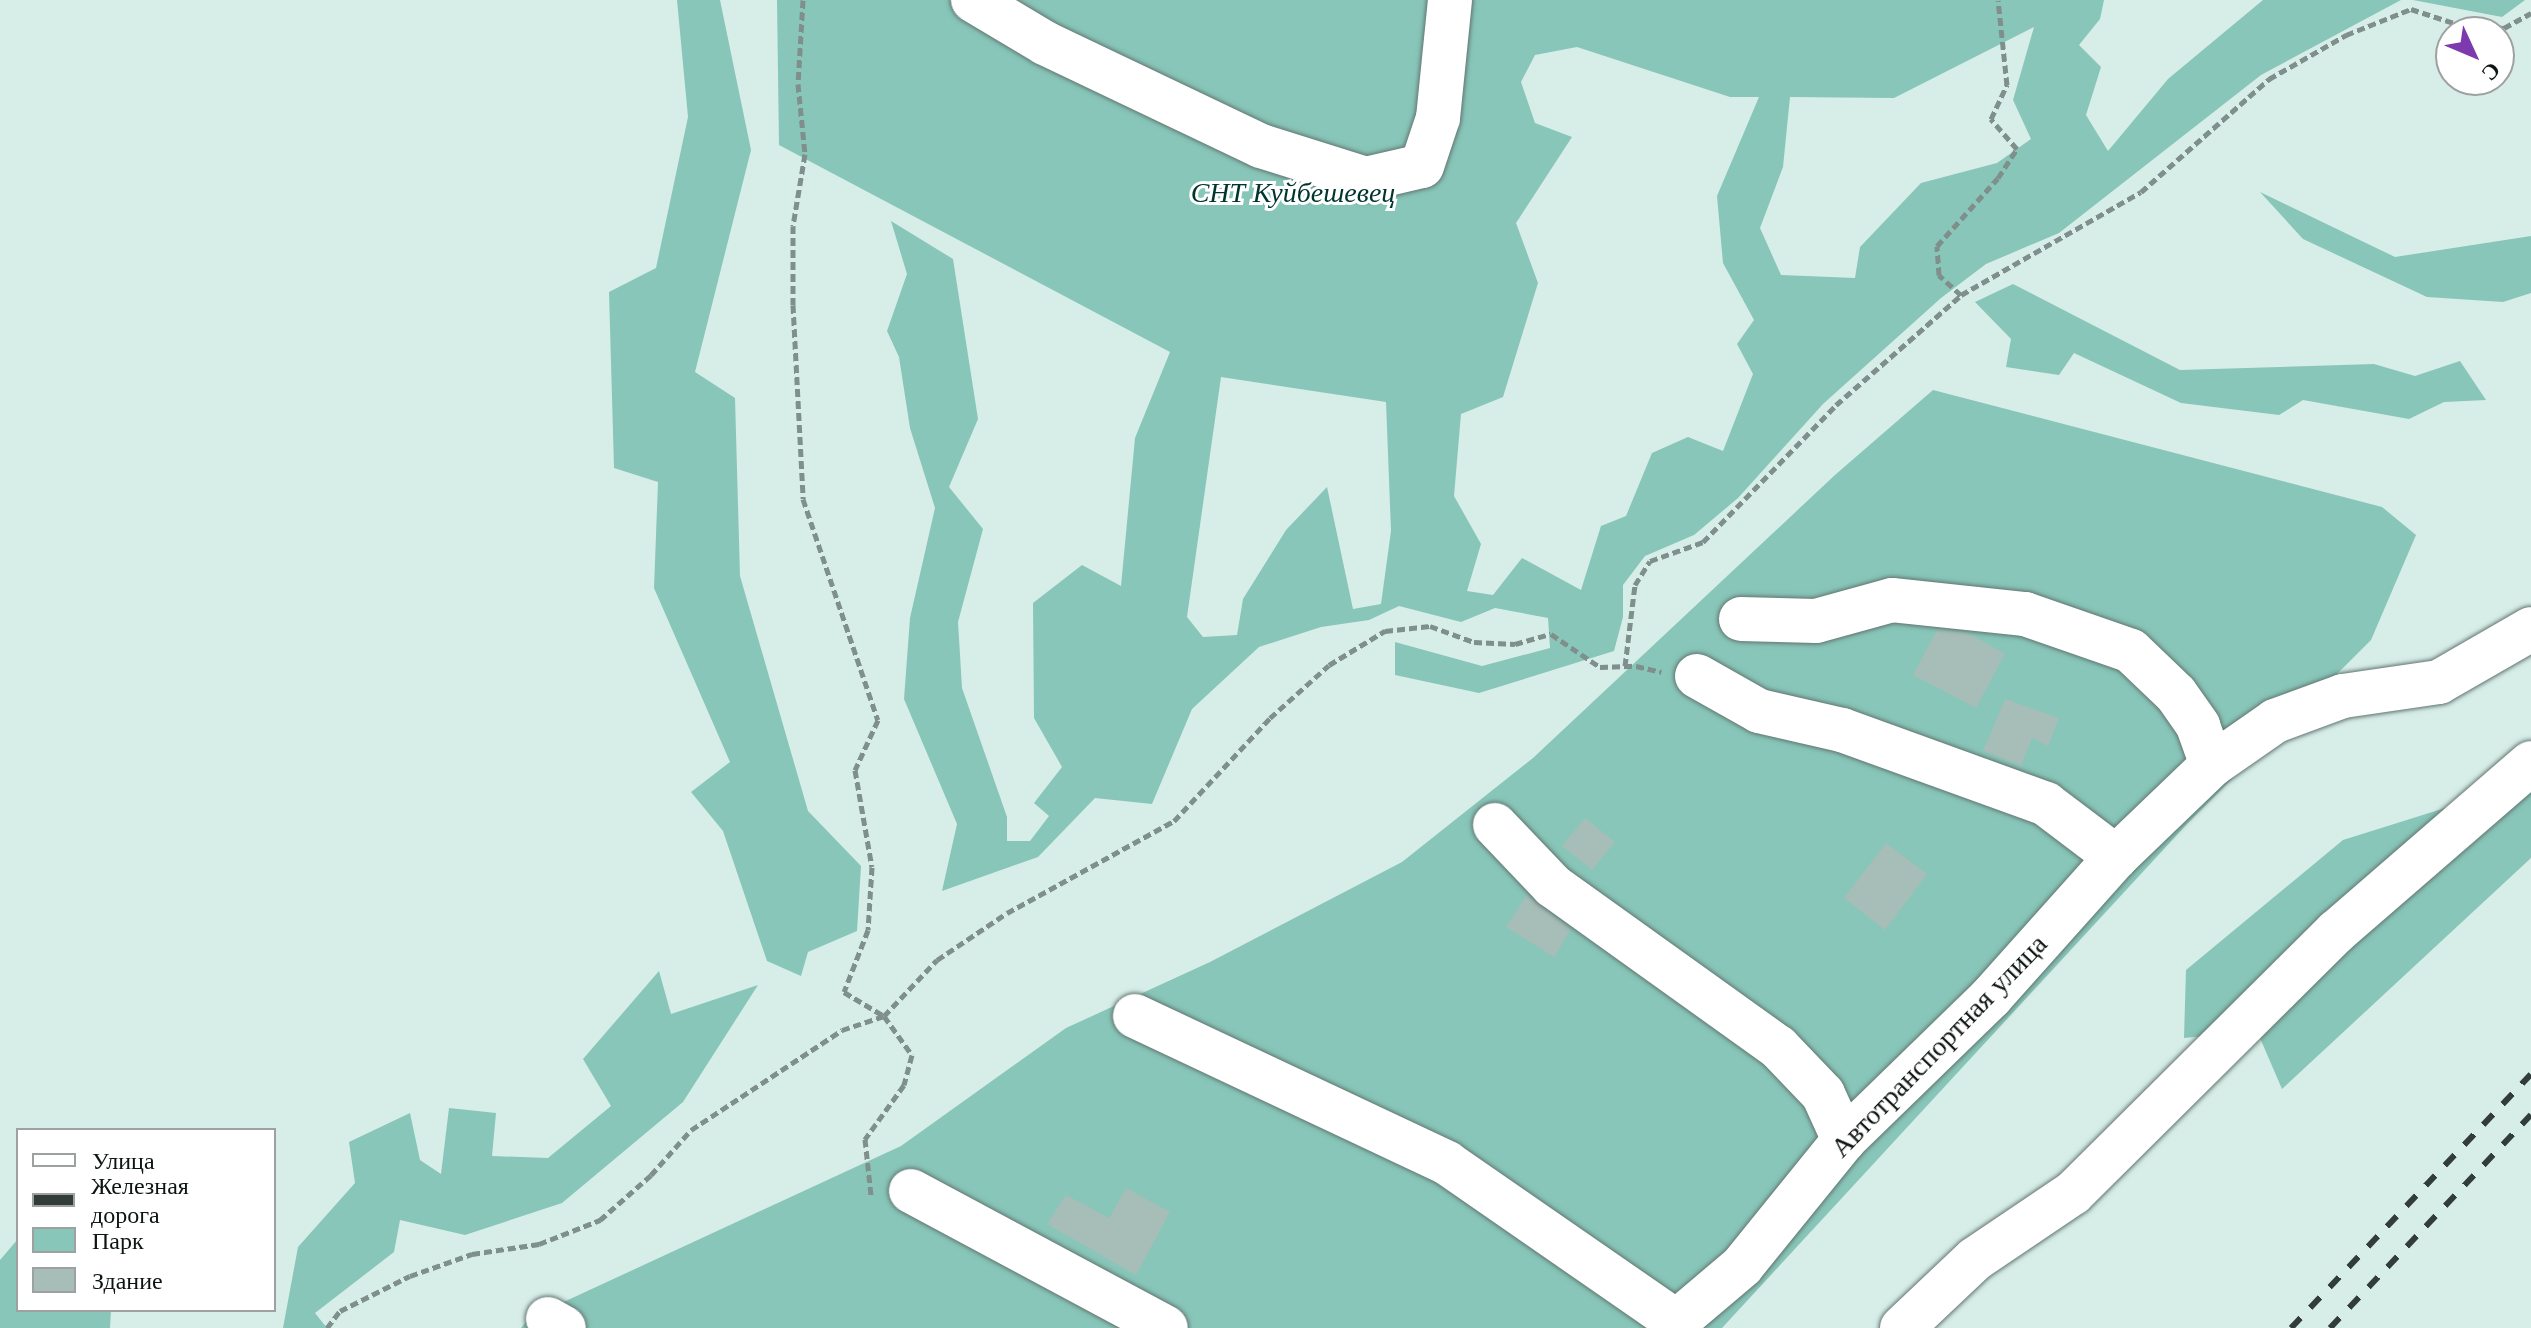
<!DOCTYPE html>
<meta charset="utf-8">
<style>
body{margin:0}
#map{position:relative;width:2531px;height:1328px;overflow:hidden;background:#d7ede8;font-family:"Libre Baskerville",serif}
div>[style]{position:absolute}
.green>*{inset:0;background:#88c6b9}
.building>*{inset:0;background:#a7bdb8}
.path>*{height:5px;margin-top:-2.5px;transform-origin:0;background:repeating-linear-gradient(90deg,#7f8f8b 0 8px,transparent 0 12px)}
.roads{filter:drop-shadow(0 0 2px #627671) drop-shadow(0 0 2px #627671)}
.minor>*{height:44px;margin:-22px;padding:0 22px;transform-origin:22px;border-radius:22px;background:#fff}
.rail>*{height:6px;margin-top:-3px;transform-origin:0;background:repeating-linear-gradient(90deg,#323d3a 0 14px,transparent 0 28px)}
span{translate:-50% -50%;white-space:nowrap;text-align:center;line-height:1.15;-webkit-text-stroke:6px #fff;paint-order:stroke}
.park-label{font-size:28px;color:#00352d;font-style:italic}
.street-label{font-size:28px;color:#0d1513}
.legend{position:absolute;left:16px;top:1128px;width:260px;height:184px;box-sizing:border-box;background:#fff;border:2px solid #9ea1a1;margin:0;padding:10px 14px;list-style:none;font-size:24px;color:#0d1513}
.legend li{display:flex;align-items:center;gap:16px;height:40px}
.legend b{width:40px;border:2px solid #9ea1a1}
.north{position:absolute;left:2435px;top:16px;width:80px;height:80px;box-sizing:border-box;background:#fff;border:2px solid #9ea1a1;border-radius:50%;rotate:134deg;font-size:22px;font-weight:700;line-height:32px;text-align:center;color:#0d1513}
.north::after{content:'';display:block;margin:auto;width:28px;height:36px;background:#7d3aaf;clip-path:polygon(50% 0,100% 100%,50% 72%,0 100%)}
</style>
<div id="map">
<div class="green">
<i style="clip-path:polygon(677px 0,720px 0,751px 150px,695px 372px,735px 398px,740px 576px,808px 811px,861px 866px,857px 931px,808px 952px,801px 976px,767px 961px,723px 831px,691px 792px,730px 762px,654px 588px,658px 482px,614px 468px,609px 292px,656px 268px,688px 117px)"></i>
<i style="clip-path:polygon(evenodd,777px 0,2104px 0,2100px 19px,2079px 45px,2101px 67px,2086px 115px,2108px 151px,2168px 79px,2263px 0,2401px 0,2261px 75px,2059px 233px,1986px 264px,1941px 298px,1823px 404px,1738px 498px,1694px 535px,1645px 556px,1623px 585px,1623px 617px,1614px 651px,1479px 693px,1395px 675px,1395px 642px,1482px 666px,1550px 648px,1548px 618px,1495px 608px,1461px 622px,1399px 606px,1369px 620px,1321px 627px,1259px 647px,1192px 709px,1152px 804px,1095px 798px,1038px 857px,942px 891px,957px 824px,904px 699px,910px 618px,935px 508px,910px 428px,899px 357px,887px 331px,907px 274px,891px 221px,953px 259px,978px 419px,949px 487px,983px 529px,958px 622px,962px 688px,1007px 817px,1007px 841px,1030px 841px,1049px 816px,1034px 803px,1062px 767px,1034px 718px,1033px 603px,1082px 565px,1121px 586px,1135px 438px,1170px 352px,779px 145px,777px 0,2034px 27px,2013px 100px,2031px 139px,1997px 163px,1921px 183px,1860px 247px,1855px 278px,1781px 275px,1760px 228px,1783px 167px,1790px 97px,1894px 98px,2034px 27px,777px 0,1577px 47px,1730px 97px,1759px 97px,1717px 196px,1723px 263px,1754px 320px,1737px 344px,1753px 374px,1723px 451px,1688px 437px,1652px 453px,1626px 516px,1601px 526px,1581px 590px,1522px 558px,1493px 595px,1467px 591px,1481px 544px,1454px 496px,1461px 414px,1503px 397px,1538px 283px,1516px 223px,1572px 137px,1535px 123px,1521px 82px,1535px 55px,1577px 47px,777px 0,1221px 377px,1386px 402px,1391px 531px,1381px 604px,1353px 609px,1327px 487px,1286px 530px,1243px 599px,1237px 635px,1203px 637px,1187px 617px,1221px 377px)"></i>
<i style="clip-path:polygon(2413px 0,2525px 0,2502px 17px)"></i>
<i style="clip-path:polygon(2260px 192px,2395px 257px,2531px 236px,2531px 293px,2503px 302px,2427px 297px,2303px 239px)"></i>
<i style="clip-path:polygon(2013px 284px,2180px 370px,2374px 364px,2415px 376px,2460px 361px,2486px 400px,2444px 402px,2409px 419px,2303px 400px,2279px 415px,2181px 403px,2074px 353px,2059px 375px,2006px 367px,2011px 339px,1975px 302px)"></i>
<i style="clip-path:polygon(1933px 390px,2382px 507px,2416px 535px,2371px 640px,2187px 824px,1722px 1328px,521px 1328px,529px 1318px,901px 1146px,1066px 1028px,1210px 962px,1402px 862px,1533px 758px,1835px 475px)"></i>
<i style="clip-path:polygon(2531px 786px,2531px 858px,2282px 1089px,2257px 1031px,2184px 1038px,2186px 970px,2343px 840px,2445px 808px,2483px 819px)"></i>
<i style="clip-path:polygon(659px 971px,671px 1014px,758px 985px,683px 1102px,562px 1203px,465px 1235px,400px 1220px,394px 1252px,315px 1313px,327px 1328px,283px 1328px,298px 1247px,355px 1183px,349px 1142px,410px 1113px,420px 1160px,441px 1174px,449px 1108px,496px 1113px,492px 1156px,548px 1158px,611px 1106px,583px 1059px)"></i>
<i style="clip-path:polygon(18px 1239px,18px 1310px,111px 1310px,110px 1328px,0 1328px,0 1260px)"></i>
</div>
<div class="building">
<i style="clip-path:polygon(1937px 630px,1968px 633px,2005px 654px,1976px 708px,1913px 675px)"></i>
<i style="clip-path:polygon(2005px 699px,2059px 718px,2048px 746px,2032px 738px,2021px 766px,1983px 751px)"></i>
<i style="clip-path:polygon(1585px 818px,1615px 842px,1592px 870px,1562px 846px)"></i>
<i style="clip-path:polygon(1886px 843px,1927px 874px,1885px 930px,1844px 898px)"></i>
<i style="clip-path:polygon(1527px 895px,1571px 929px,1554px 957px,1506px 927px)"></i>
<i style="clip-path:polygon(1126px 1188px,1170px 1212px,1136px 1275px,1047px 1224px,1066px 1195px,1109px 1218px)"></i>
</div>
<div class="path">
<i style="left:803px;top:0;width:84px;rotate:93.4deg"></i>
<i style="left:798px;top:84px;width:70px;rotate:84.3deg"></i>
<i style="left:805px;top:154px;width:73px;rotate:99.5deg"></i>
<i style="left:793px;top:226px;width:79px;rotate:90deg"></i>
<i style="left:793px;top:305px;width:194px;rotate:87deg"></i>
<i style="left:803px;top:499px;width:233px;rotate:71.3deg"></i>
<i style="left:878px;top:720px;width:55px;rotate:114.7deg"></i>
<i style="left:855px;top:770px;width:98px;rotate:80.1deg"></i>
<i style="left:872px;top:867px;width:63px;rotate:93.6deg"></i>
<i style="left:868px;top:930px;width:66px;rotate:111.2deg"></i>
<i style="left:844px;top:992px;width:47px;rotate:31deg"></i>
<i style="left:884px;top:1016px;width:48px;rotate:54.3deg"></i>
<i style="left:912px;top:1055px;width:31px;rotate:105deg"></i>
<i style="left:904px;top:1085px;width:67px;rotate:125.8deg"></i>
<i style="left:865px;top:1139px;width:56px;rotate:83.9deg"></i>
<i style="left:1961px;top:295px;width:30px;rotate:-138deg"></i>
<i style="left:1939px;top:275px;width:29px;rotate:-94deg"></i>
<i style="left:1937px;top:246px;width:91px;rotate:-48.1deg"></i>
<i style="left:1998px;top:178px;width:35px;rotate:-57deg"></i>
<i style="left:2017px;top:149px;width:40px;rotate:-131deg"></i>
<i style="left:1991px;top:119px;width:38px;rotate:-65deg"></i>
<i style="left:2007px;top:85px;width:85px;rotate:-96deg"></i>
<i style="left:1625px;top:666px;width:82px;rotate:-83deg"></i>
<i style="left:1635px;top:585px;width:28px;rotate:-58deg"></i>
<i style="left:1650px;top:561px;width:56px;rotate:-19.7deg"></i>
<i style="left:1703px;top:542px;width:191px;rotate:-45.8deg"></i>
<i style="left:1836px;top:405px;width:167px;rotate:-41.3deg"></i>
<i style="left:1961px;top:295px;width:207px;rotate:-29.8deg"></i>
<i style="left:2141px;top:192px;width:171px;rotate:-41.4deg"></i>
<i style="left:2269px;top:79px;width:89px;rotate:-29.7deg"></i>
<i style="left:2346px;top:35px;width:70px;rotate:-21.8deg"></i>
<i style="left:2411px;top:9px;width:52px;rotate:18.1deg"></i>
<i style="left:2460px;top:25px;width:44px;rotate:3.9deg"></i>
<i style="left:2504px;top:28px;width:31px;rotate:-29deg"></i>
<i style="left:327px;top:1328px;width:21px;rotate:-53deg"></i>
<i style="left:340px;top:1311px;width:78px;rotate:-26.6deg"></i>
<i style="left:410px;top:1276px;width:66px;rotate:-19.5deg"></i>
<i style="left:472px;top:1254px;width:68px;rotate:-8.5deg"></i>
<i style="left:539px;top:1244px;width:66px;rotate:-21.5deg"></i>
<i style="left:600px;top:1220px;width:68px;rotate:-41.4deg"></i>
<i style="left:651px;top:1175px;width:60px;rotate:-48.4deg"></i>
<i style="left:691px;top:1130px;width:181px;rotate:-33.5deg"></i>
<i style="left:842px;top:1030px;width:44px;rotate:-18.4deg"></i>
<i style="left:884px;top:1016px;width:77px;rotate:-46.6deg"></i>
<i style="left:937px;top:960px;width:84px;rotate:-33.9deg"></i>
<i style="left:1007px;top:913px;width:191px;rotate:-28.9deg"></i>
<i style="left:1174px;top:821px;width:141px;rotate:-47deg"></i>
<i style="left:1270px;top:718px;width:79px;rotate:-41.9deg"></i>
<i style="left:1329px;top:665px;width:66px;rotate:-31.3deg"></i>
<i style="left:1385px;top:631px;width:45px;rotate:-6.3deg"></i>
<i style="left:1430px;top:626px;width:47px;rotate:20deg"></i>
<i style="left:1474px;top:642px;width:41px;rotate:2.8deg"></i>
<i style="left:1515px;top:644px;width:37px;rotate:-16deg"></i>
<i style="left:1551px;top:634px;width:59px;rotate:34deg"></i>
<i style="left:1600px;top:667px;width:36px;rotate:-2deg"></i>
<i style="left:1636px;top:666px;width:26px;rotate:13deg"></i>
</div>
<div class="roads">
<div class="minor">
<i style="left:973px;top:0;width:84px;rotate:30.8deg"></i>
<i style="left:1045px;top:43px;width:239px;rotate:25.5deg"></i>
<i style="left:1261px;top:146px;width:110px;rotate:17.4deg"></i>
<i style="left:1366px;top:179px;width:57px;rotate:-13.1deg"></i>
<i style="left:1422px;top:166px;width:51px;rotate:-71.6deg"></i>
<i style="left:1438px;top:118px;width:119px;rotate:-84.2deg"></i>
<i style="left:1741px;top:619px;width:75px;rotate:1.5deg"></i>
<i style="left:1816px;top:621px;width:79px;rotate:-15.4deg"></i>
<i style="left:1892px;top:600px;width:134px;rotate:6deg"></i>
<i style="left:2025px;top:614px;width:112px;rotate:19.2deg"></i>
<i style="left:2131px;top:651px;width:62px;rotate:43.7deg"></i>
<i style="left:2176px;top:694px;width:39px;rotate:55deg"></i>
<i style="left:2198px;top:726px;width:41px;rotate:70.3deg"></i>
<i style="left:1697px;top:676px;width:71px;rotate:29.4deg"></i>
<i style="left:1759px;top:711px;width:85px;rotate:12.9deg"></i>
<i style="left:1842px;top:730px;width:217px;rotate:19.9deg"></i>
<i style="left:2046px;top:804px;width:88px;rotate:37.1deg"></i>
<i style="left:1495px;top:825px;width:84px;rotate:46.4deg"></i>
<i style="left:1553px;top:886px;width:277px;rotate:35.6deg"></i>
<i style="left:1778px;top:1047px;width:65px;rotate:46.2deg"></i>
<i style="left:1823px;top:1094px;width:51px;rotate:65.5deg"></i>
<i style="left:1135px;top:1016px;width:345px;rotate:25.2deg"></i>
<i style="left:1447px;top:1163px;width:277px;rotate:34.7deg"></i>
<i style="left:911px;top:1191px;width:289px;rotate:28.2deg"></i>
<i style="left:548px;top:1319px;width:18px;rotate:29deg"></i>
<i style="left:1669px;top:1328px;width:96px;rotate:-40.3deg"></i>
<i style="left:1742px;top:1266px;width:162px;rotate:-51deg"></i>
<i style="left:1844px;top:1140px;width:205px;rotate:-44.2deg"></i>
<i style="left:1991px;top:997px;width:188px;rotate:-48.2deg"></i>
<i style="left:2116px;top:857px;width:133px;rotate:-43.8deg"></i>
<i style="left:2212px;top:765px;width:77px;rotate:-34.9deg"></i>
<i style="left:2275px;top:721px;width:72px;rotate:-20.2deg"></i>
<i style="left:2343px;top:696px;width:97px;rotate:-8.3deg"></i>
<i style="left:2439px;top:682px;width:106px;rotate:-29.9deg"></i>
<i style="left:1902px;top:1328px;width:100px;rotate:-43.4deg"></i>
<i style="left:1975px;top:1259px;width:118px;rotate:-34deg"></i>
<i style="left:2073px;top:1193px;width:371px;rotate:-44.8deg"></i>
<i style="left:2336px;top:932px;width:258px;rotate:-40.9deg"></i>
</div>
</div>
<div class="rail">
<i style="left:2291px;top:1328px;width:349px;rotate:-46.6deg"></i>
<i style="left:2330px;top:1328px;width:293px;rotate:-46.7deg"></i>
</div>
<div class="park-label">
<span style="left:1293px;top:193px">СНТ Куйбешевец</span>
</div>
<div class="street-label">
<span style="left:1939px;top:1046px;rotate:-46deg">Автотранспортная улица</span>
</div>
<ul class="legend">
<li><b style="height:10px;background:#fff"></b>Улица</li>
<li><b style="height:10px;background:#323d3a"></b>Железная дорога</li>
<li><b style="height:22px;background:#88c6b9"></b>Парк</li>
<li><b style="height:22px;background:#a7bdb8"></b>Здание</li>
</ul>
<div class="north">С</div>
</div>
